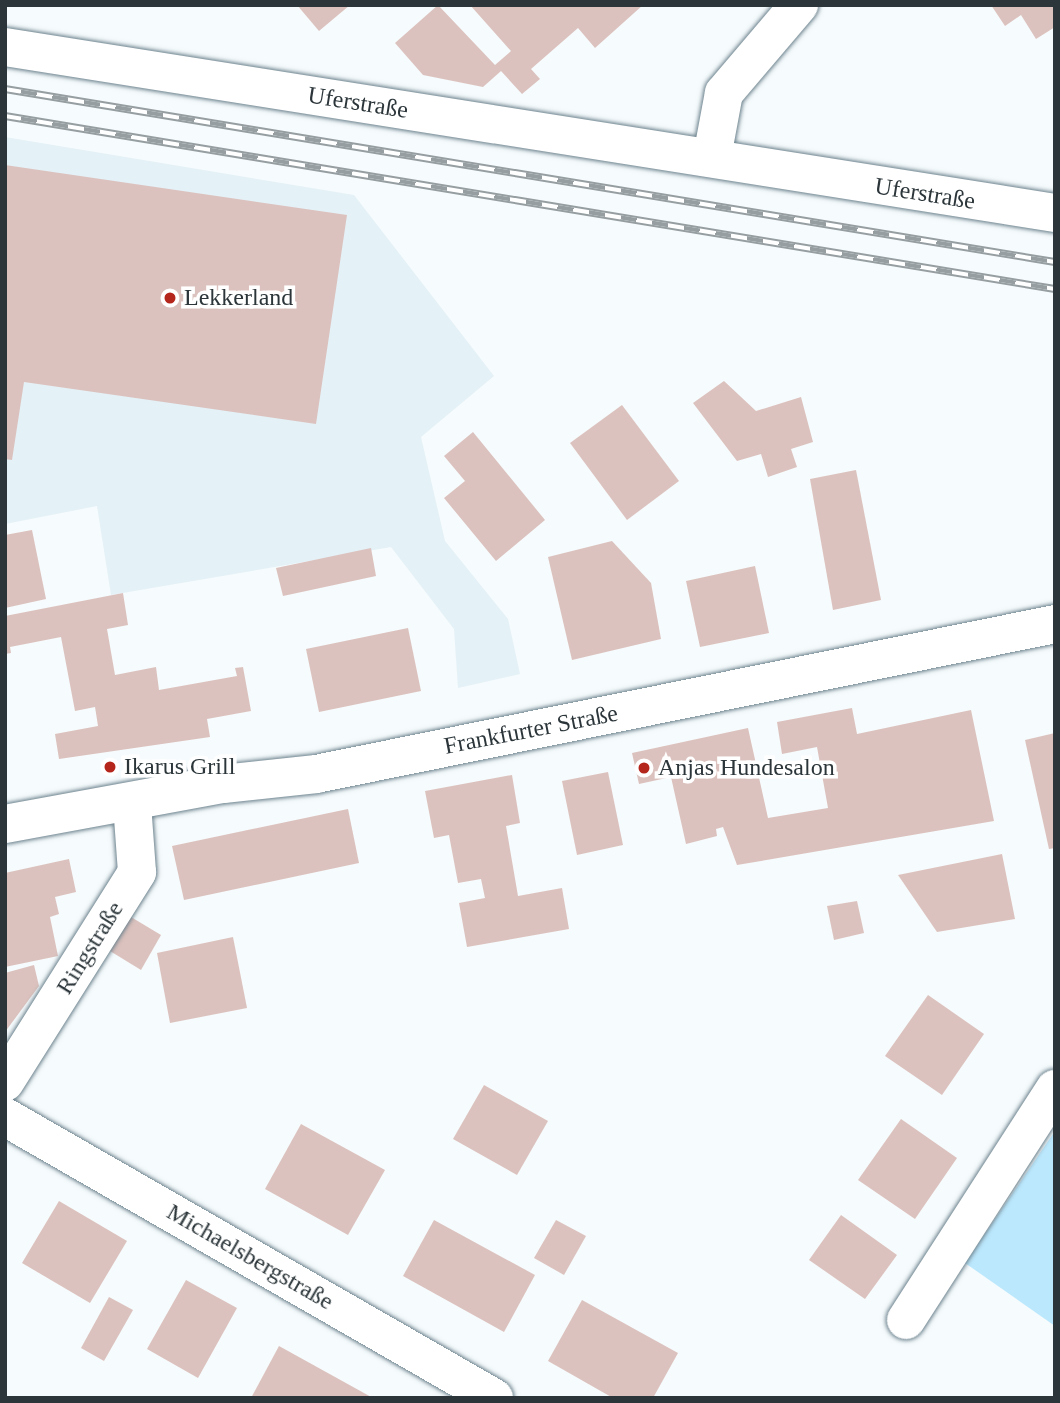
<!DOCTYPE html>
<meta charset="utf-8">
<style>
body{margin:0}
#map{position:relative;width:1060px;height:1403px;overflow:hidden;background:#f6fbfd;font-family:"Times New Roman",serif}
div>[style]{position:absolute}
.built>*{inset:0;background:#e4f1f7}
.green>*{inset:0;background:#bce8fd}
.building>*{inset:0;background:#dcc2be}
.roads{filter:drop-shadow(0 0 2px #6d838e) drop-shadow(0 0 2px #6d838e)}
.street>*{height:38px;margin:-19px;padding:0 19px;transform-origin:19px;border-radius:19px;background:#fff}
.secondary>*{height:38px;margin:-19px;padding:0 19px;transform-origin:19px;border-radius:19px;background:#fff}
.rail>*{height:8px;margin-top:-4px;transform-origin:0;background:repeating-linear-gradient(90deg,#fff 0 16px,#969ea1 0 32px);box-sizing:border-box;border-block:2px solid #969ea1}
.dots>*{width:19px;height:19px;translate:-50% -50%;box-sizing:border-box;border:4px solid #fff;border-radius:50%}
span{translate:-50% -50%;white-space:nowrap;text-align:center;line-height:1.15;-webkit-text-stroke:7px #fff;paint-order:stroke}
.street-label{font-size:24px;color:#2c363a}
.poi-label{font-size:24px;color:#2c363a}
.left{translate:0 -50%;text-align:left}
.frame{position:absolute;inset:0;border:7px solid #2c363a;pointer-events:none}
</style>
<div id="map">
<div class="built">
<i style="clip-path:polygon(5px 137px,354px 195px,494px 376px,421px 437px,445px 541px,508px 619px,520px 674px,458px 688px,454px 629px,391px 547px,111px 595px,97px 506px,5px 524px)"></i>
</div>
<div class="green">
<i style="clip-path:polygon(1055px 1131px,1055px 1326px,965px 1263px)"></i>
</div>
<div class="building">
<i style="clip-path:polygon(297px 5px,350px 5px,319px 31px)"></i>
<i style="clip-path:polygon(438px 5px,495px 65px,511px 51px,470px 5px,643px 5px,595px 48px,578px 28px,531px 69px,540px 79px,522px 94px,501px 71px,483px 87px,423px 75px,395px 43px)"></i>
<i style="clip-path:polygon(991px 5px,1055px 5px,1055px 27px,1036px 39px,1021px 15px,1005px 26px)"></i>
<i style="clip-path:polygon(5px 165px,347px 215px,316px 424px,24px 382px,12px 460px,5px 459px)"></i>
<i style="clip-path:polygon(724px 381px,756px 411px,801px 397px,813px 442px,791px 449px,797px 467px,768px 477px,761px 454px,737px 461px,693px 403px)"></i>
<i style="clip-path:polygon(622px 405px,679px 481px,627px 520px,570px 443px)"></i>
<i style="clip-path:polygon(473px 432px,545px 520px,496px 561px,444px 498px,465px 481px,444px 456px)"></i>
<i style="clip-path:polygon(856px 470px,881px 600px,833px 610px,810px 479px)"></i>
<i style="clip-path:polygon(32px 530px,46px 599px,5px 608px,5px 535px)"></i>
<i style="clip-path:polygon(612px 541px,651px 583px,661px 639px,572px 660px,548px 557px)"></i>
<i style="clip-path:polygon(371px 548px,376px 576px,283px 596px,276px 568px)"></i>
<i style="clip-path:polygon(755px 566px,769px 633px,700px 647px,686px 581px)"></i>
<i style="clip-path:polygon(123px 593px,128px 625px,107px 629px,115px 675px,156px 667px,159px 690px,237px 676px,235px 668px,243px 667px,251px 711px,207px 719px,210px 737px,59px 759px,55px 734px,98px 726px,95px 707px,75px 711px,61px 637px,10px 647px,11px 653px,5px 654px,5px 616px)"></i>
<i style="clip-path:polygon(408px 628px,421px 691px,319px 712px,306px 649px)"></i>
<i style="clip-path:polygon(852px 708px,857px 734px,971px 710px,994px 821px,737px 865px,723px 827px,716px 829px,717px 836px,686px 844px,671px 777px,639px 784px,632px 753px,748px 728px,768px 818px,828px 808px,817px 747px,782px 754px,777px 722px)"></i>
<i style="clip-path:polygon(1055px 733px,1055px 848px,1049px 849px,1025px 740px)"></i>
<i style="clip-path:polygon(608px 772px,623px 845px,577px 855px,562px 781px)"></i>
<i style="clip-path:polygon(512px 775px,520px 823px,506px 826px,518px 896px,562px 888px,569px 929px,467px 947px,459px 903px,485px 898px,481px 879px,458px 883px,449px 835px,434px 838px,425px 791px)"></i>
<i style="clip-path:polygon(348px 809px,359px 863px,184px 900px,172px 846px)"></i>
<i style="clip-path:polygon(1002px 854px,1015px 919px,937px 932px,898px 875px)"></i>
<i style="clip-path:polygon(69px 859px,76px 892px,55px 897px,59px 914px,50px 917px,58px 956px,5px 967px,5px 873px)"></i>
<i style="clip-path:polygon(857px 901px,864px 933px,834px 940px,827px 906px)"></i>
<i style="clip-path:polygon(131px 917px,161px 935px,141px 970px,110px 951px)"></i>
<i style="clip-path:polygon(233px 937px,247px 1008px,170px 1023px,157px 953px)"></i>
<i style="clip-path:polygon(34px 965px,39px 986px,5px 1032px,5px 973px)"></i>
<i style="clip-path:polygon(928px 995px,984px 1034px,942px 1095px,885px 1056px)"></i>
<i style="clip-path:polygon(484px 1085px,548px 1121px,517px 1175px,453px 1139px)"></i>
<i style="clip-path:polygon(901px 1119px,957px 1158px,915px 1219px,858px 1180px)"></i>
<i style="clip-path:polygon(301px 1124px,385px 1170px,348px 1235px,265px 1189px)"></i>
<i style="clip-path:polygon(59px 1201px,127px 1241px,90px 1303px,22px 1263px)"></i>
<i style="clip-path:polygon(841px 1215px,897px 1255px,865px 1299px,809px 1260px)"></i>
<i style="clip-path:polygon(434px 1220px,535px 1275px,504px 1332px,403px 1276px)"></i>
<i style="clip-path:polygon(556px 1220px,586px 1236px,564px 1275px,534px 1258px)"></i>
<i style="clip-path:polygon(186px 1280px,237px 1308px,198px 1378px,147px 1349px)"></i>
<i style="clip-path:polygon(109px 1297px,133px 1310px,104px 1361px,81px 1348px)"></i>
<i style="clip-path:polygon(582px 1300px,678px 1353px,653px 1398px,613px 1398px,548px 1361px)"></i>
<i style="clip-path:polygon(279px 1346px,373px 1398px,251px 1398px)"></i>
</div>
<div class="roads">
<div class="street">
<i style="left:5px;top:47px;width:1063px;rotate:8.98deg"></i>
<i style="left:712px;top:157px;width:65px;rotate:-79.4deg"></i>
<i style="left:724px;top:93px;width:116px;rotate:-49.6deg"></i>
<i style="left:5px;top:1082px;width:248px;rotate:-57.8deg"></i>
<i style="left:137px;top:872px;width:68px;rotate:-94.2deg"></i>
<i style="left:5px;top:1117px;width:564px;rotate:29.88deg"></i>
<i style="left:906px;top:1320px;width:275px;rotate:-57.2deg"></i>
</div>
<div class="secondary">
<i style="left:5px;top:824px;width:222px;rotate:-10.4deg"></i>
<i style="left:223px;top:784px;width:94px;rotate:-6.1deg"></i>
<i style="left:316px;top:774px;width:754px;rotate:-11.47deg"></i>
</div>
</div>
<div class="rail">
<i style="left:5px;top:89px;width:1064px;rotate:9.36deg"></i>
<i style="left:5px;top:116px;width:1064px;rotate:9.36deg"></i>
</div>
<div class="dots">
<i style="left:170px;top:298px;background:#b4251b"></i>
<i style="left:110px;top:767px;background:#b4251b"></i>
<i style="left:644px;top:768px;background:#b4251b"></i>
</div>
<div class="street-label">
<span style="left:358px;top:103px;rotate:9deg">Uferstraße</span>
<span style="left:925px;top:194px;rotate:9deg">Uferstraße</span>
<span style="left:531px;top:730px;rotate:-11deg">Frankfurter Straße</span>
<span style="left:90px;top:948px;rotate:-58deg">Ringstraße</span>
<span style="left:250px;top:1257px;rotate:30deg">Michaelsbergstraße</span>
</div>
<div class="poi-label">
<span class="left" style="left:184px;top:298px">Lekkerland</span>
<span class="left" style="left:124px;top:767px">Ikarus Grill</span>
<span class="left" style="left:658px;top:768px">Anjas Hundesalon</span>
</div>
<div class="frame"></div>
</div>
